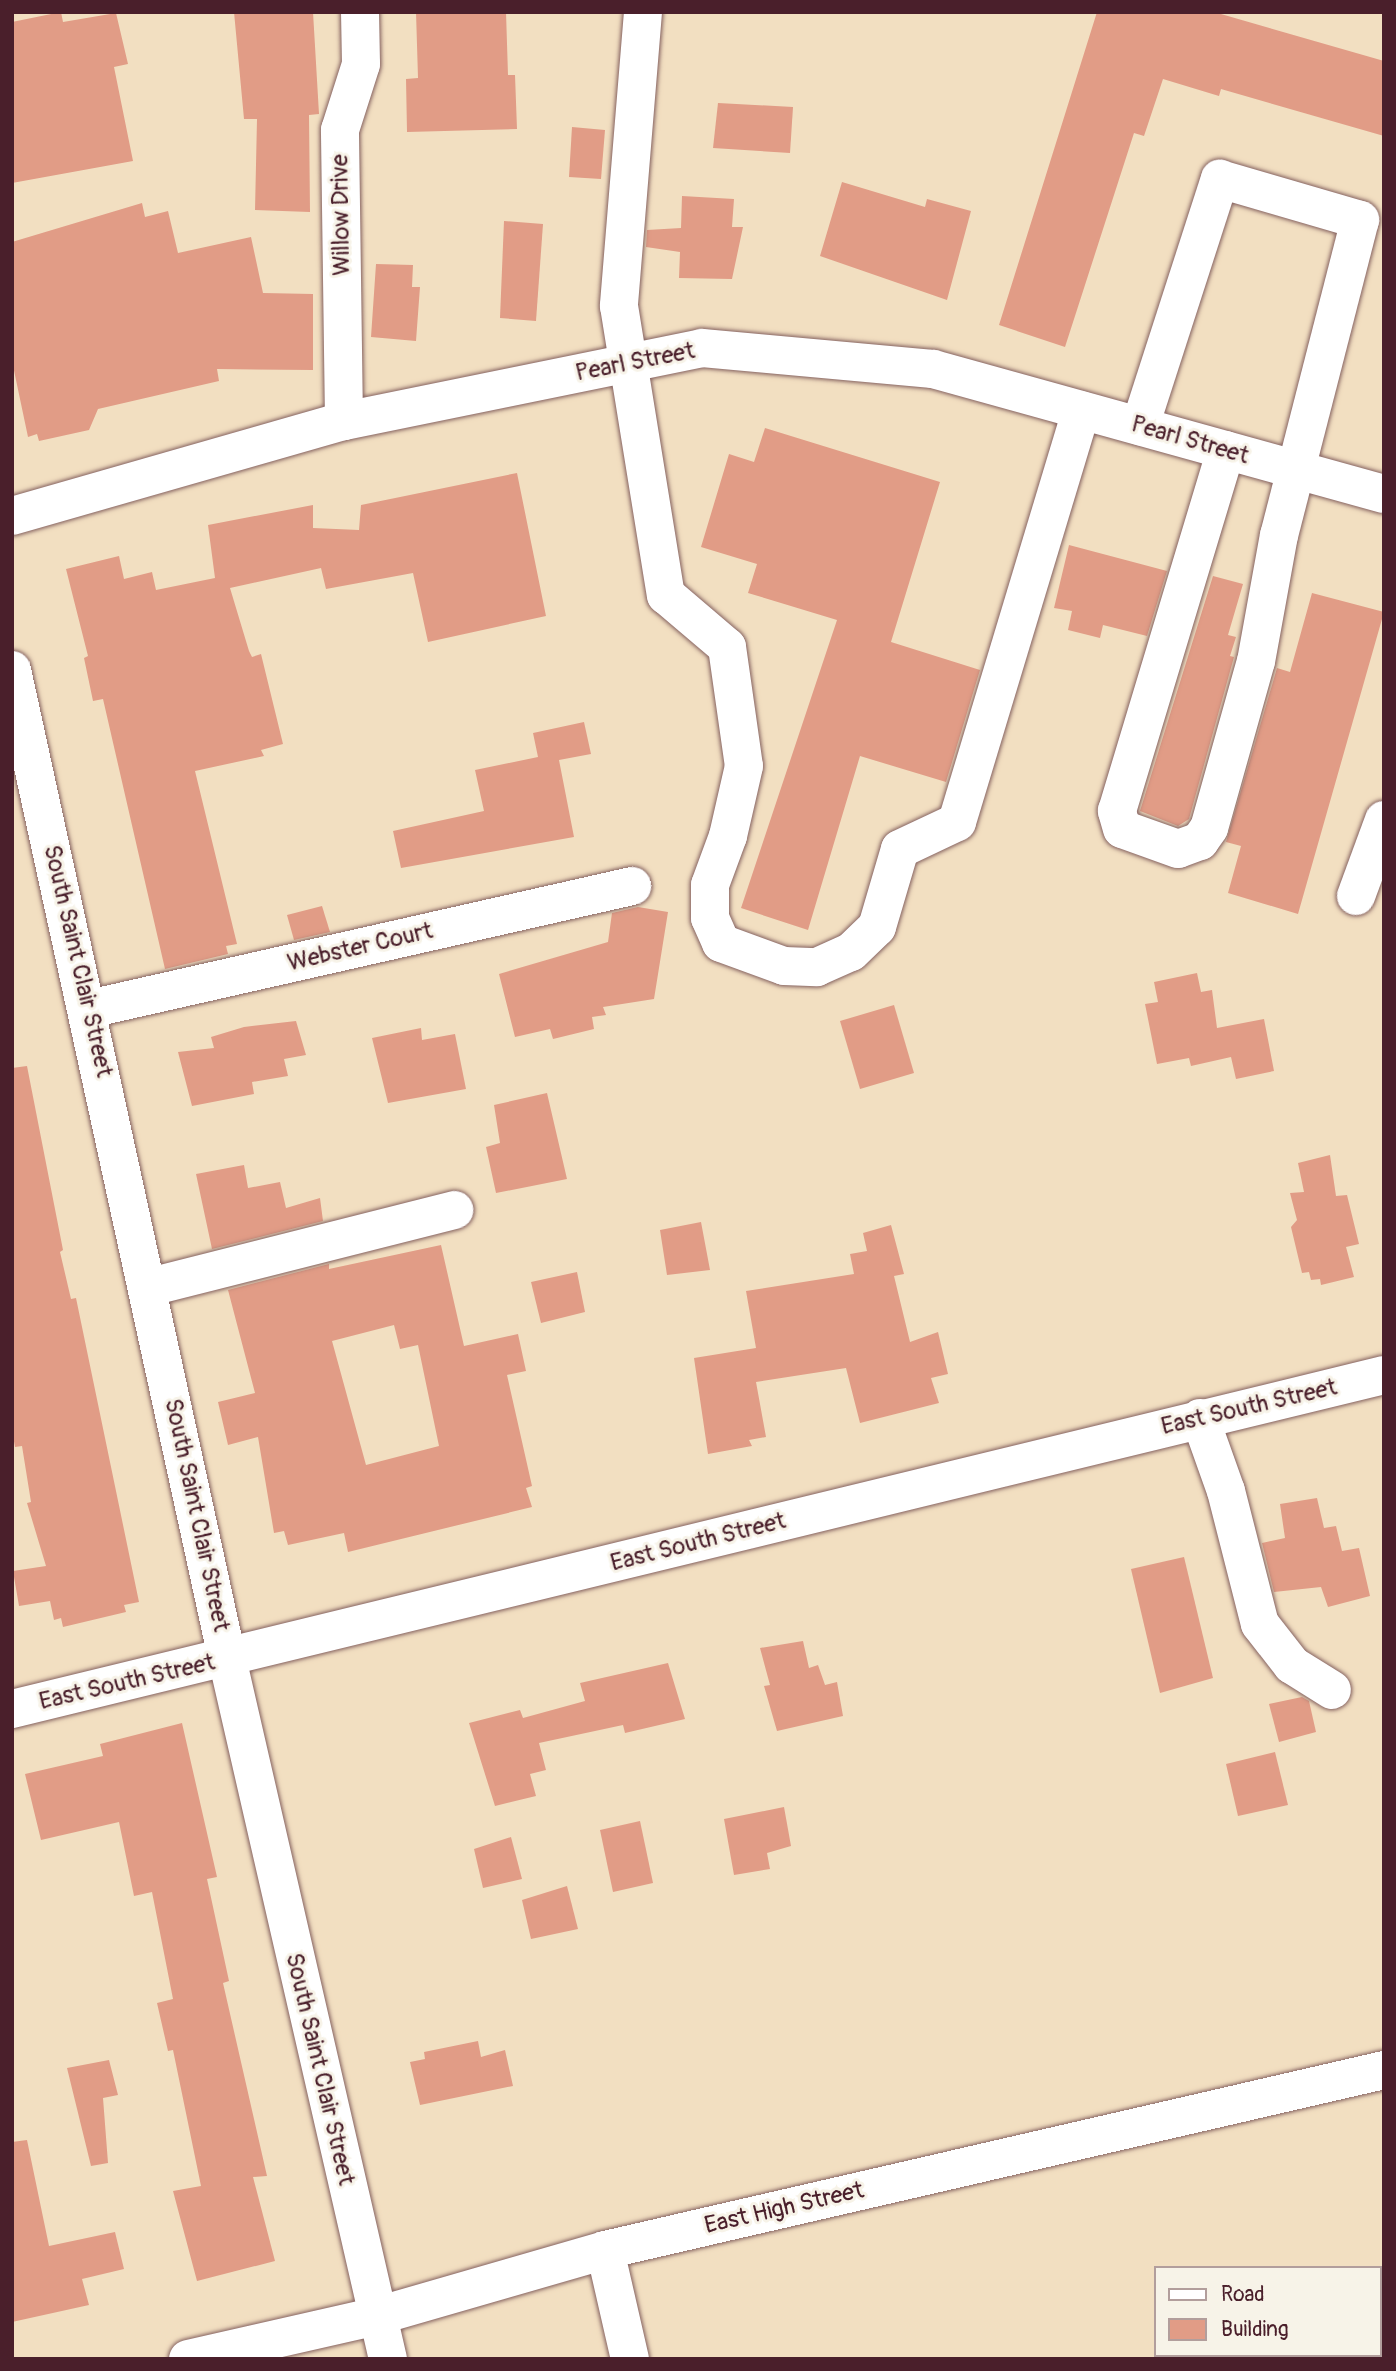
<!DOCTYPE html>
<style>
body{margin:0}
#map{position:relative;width:1396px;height:2371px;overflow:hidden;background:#f2dfc1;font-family:Pangolin,sans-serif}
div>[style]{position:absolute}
.building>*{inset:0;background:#e19c86}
.roads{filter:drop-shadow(0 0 2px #856260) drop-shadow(0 0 2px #856260)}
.minor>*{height:38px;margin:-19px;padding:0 19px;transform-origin:19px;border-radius:19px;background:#fff}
span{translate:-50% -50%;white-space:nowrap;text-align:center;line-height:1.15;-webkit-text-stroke:6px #f7f3e8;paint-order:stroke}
.street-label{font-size:24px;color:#4a1f2b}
.frame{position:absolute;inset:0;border:14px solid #4a1f2b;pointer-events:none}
.legend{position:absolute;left:1154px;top:2266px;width:228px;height:91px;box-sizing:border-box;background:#f7f3e8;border:2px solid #b29e9c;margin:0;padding:9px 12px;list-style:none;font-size:21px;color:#4a1f2b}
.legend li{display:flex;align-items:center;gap:14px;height:35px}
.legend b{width:35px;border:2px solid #b29e9c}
</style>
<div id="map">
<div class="building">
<i style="clip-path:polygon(61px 12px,63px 22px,116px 13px,128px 64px,114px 67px,133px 161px,12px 183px,12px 22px)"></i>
<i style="clip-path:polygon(234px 12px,313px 12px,319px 114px,309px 115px,310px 212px,255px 210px,257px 119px,244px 119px)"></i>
<i style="clip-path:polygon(416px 12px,506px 12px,508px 75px,515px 75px,517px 129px,407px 132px,406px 79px,418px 78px)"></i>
<i style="clip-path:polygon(1097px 12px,1214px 12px,1384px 61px,1384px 136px,1221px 89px,1219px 96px,1163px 79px,1144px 136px,1134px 133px,1065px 347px,999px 325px)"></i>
<i style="clip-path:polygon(718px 103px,793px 107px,790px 153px,713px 148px)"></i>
<i style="clip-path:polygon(572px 127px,605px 130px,601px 179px,569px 177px)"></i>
<i style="clip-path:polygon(842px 182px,925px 207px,927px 199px,971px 211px,947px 300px,820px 256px)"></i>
<i style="clip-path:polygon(682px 196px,734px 199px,732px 227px,743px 227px,732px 279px,679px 278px,680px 252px,646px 247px,647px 230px,681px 228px)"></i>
<i style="clip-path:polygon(142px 203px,145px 217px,168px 211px,178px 253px,251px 237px,263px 293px,313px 294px,313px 370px,217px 369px,219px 381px,98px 409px,89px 430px,39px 441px,37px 434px,28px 437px,12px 361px,12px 242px)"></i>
<i style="clip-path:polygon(504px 221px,543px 224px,536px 321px,500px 318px)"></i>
<i style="clip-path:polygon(376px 264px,413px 265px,412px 287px,420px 287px,416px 341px,371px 337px)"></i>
<i style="clip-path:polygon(765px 428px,940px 482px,891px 642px,980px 670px,946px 782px,860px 756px,808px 930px,741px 908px,837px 620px,748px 593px,757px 564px,701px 547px,729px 454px,754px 462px)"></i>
<i style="clip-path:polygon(517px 473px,546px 616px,428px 642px,413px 573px,326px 589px,321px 568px,230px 588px,249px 651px,252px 657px,261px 654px,283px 744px,261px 750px,264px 756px,195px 771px,237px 944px,226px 946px,228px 954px,165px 969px,103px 699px,93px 701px,84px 658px,88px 656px,66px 569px,119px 556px,124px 579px,152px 572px,156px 590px,215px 578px,208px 525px,313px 505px,313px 528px,359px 530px,361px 505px)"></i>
<i style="clip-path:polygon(1069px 545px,1167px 571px,1147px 636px,1103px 625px,1100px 638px,1068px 630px,1072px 611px,1054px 608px)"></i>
<i style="clip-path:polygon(1213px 576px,1243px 584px,1228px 635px,1236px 637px,1230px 656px,1234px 657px,1189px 819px,1178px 826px,1140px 811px)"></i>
<i style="clip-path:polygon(1312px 593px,1384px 612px,1298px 914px,1228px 893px,1241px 846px,1226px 842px,1277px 668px,1290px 672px)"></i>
<i style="clip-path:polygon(584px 722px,591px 754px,559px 760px,574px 837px,401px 868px,393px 831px,484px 811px,475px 770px,538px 757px,533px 733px)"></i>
<i style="clip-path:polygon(322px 906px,330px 932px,294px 940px,287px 915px)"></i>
<i style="clip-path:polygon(638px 907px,668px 912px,654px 999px,603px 1007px,606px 1015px,592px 1017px,594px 1029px,553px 1039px,550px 1029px,515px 1037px,499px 974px,608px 942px,612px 913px)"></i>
<i style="clip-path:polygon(1197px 973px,1201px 992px,1212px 990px,1217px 1028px,1264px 1019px,1274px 1071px,1236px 1079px,1231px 1057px,1191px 1066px,1189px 1058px,1157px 1064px,1145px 1004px,1158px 1002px,1154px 982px)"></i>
<i style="clip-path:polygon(894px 1005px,914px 1073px,860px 1089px,840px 1021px)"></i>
<i style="clip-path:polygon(296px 1021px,306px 1055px,284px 1059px,288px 1076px,252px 1082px,254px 1094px,192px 1106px,178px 1052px,214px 1048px,211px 1037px,244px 1027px)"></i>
<i style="clip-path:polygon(421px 1028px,422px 1040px,455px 1034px,466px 1089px,388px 1103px,372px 1038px)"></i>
<i style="clip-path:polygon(27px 1066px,63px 1250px,60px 1252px,71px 1299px,76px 1298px,139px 1602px,124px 1605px,126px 1612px,63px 1627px,61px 1618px,54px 1620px,50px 1601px,19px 1606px,13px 1571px,46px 1566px,27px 1503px,31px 1502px,22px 1446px,15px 1447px,12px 1430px,12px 1068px)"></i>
<i style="clip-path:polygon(547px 1093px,567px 1179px,496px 1193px,486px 1147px,500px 1143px,494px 1105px)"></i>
<i style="clip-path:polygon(1330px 1155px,1336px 1196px,1347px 1195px,1359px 1244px,1346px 1247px,1354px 1277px,1321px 1285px,1320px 1279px,1311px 1280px,1309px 1272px,1302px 1273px,1291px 1227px,1297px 1220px,1290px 1193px,1304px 1192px,1298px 1163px)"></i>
<i style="clip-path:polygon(244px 1165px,248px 1188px,280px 1182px,286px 1208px,320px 1198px,323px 1221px,212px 1249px,196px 1174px)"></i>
<i style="clip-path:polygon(701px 1222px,710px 1270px,667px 1275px,660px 1230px)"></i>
<i style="clip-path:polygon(891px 1225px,904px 1274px,894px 1276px,910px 1342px,938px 1332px,948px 1374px,931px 1378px,939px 1403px,860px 1423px,846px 1368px,756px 1382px,766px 1437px,749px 1440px,752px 1446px,708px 1454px,694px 1358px,756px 1348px,746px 1291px,854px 1274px,850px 1254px,867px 1251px,863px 1233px)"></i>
<i style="clip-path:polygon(evenodd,441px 1245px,464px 1346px,518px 1334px,526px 1371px,507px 1375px,532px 1486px,526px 1488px,532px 1507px,348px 1552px,344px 1533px,288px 1545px,284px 1531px,274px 1533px,258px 1437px,228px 1445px,218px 1402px,255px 1393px,228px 1290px,329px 1264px,329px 1269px,441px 1245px,394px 1325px,400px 1349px,418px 1345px,439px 1446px,366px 1465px,332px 1341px,394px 1325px)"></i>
<i style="clip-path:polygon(577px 1272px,585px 1312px,541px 1323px,531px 1282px)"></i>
<i style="clip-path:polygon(1317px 1498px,1324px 1528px,1336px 1526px,1342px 1551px,1359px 1548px,1370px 1596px,1328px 1607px,1321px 1587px,1274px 1592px,1262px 1543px,1285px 1538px,1280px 1504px)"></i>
<i style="clip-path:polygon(1184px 1557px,1213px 1678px,1160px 1693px,1131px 1569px)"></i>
<i style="clip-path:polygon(803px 1641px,809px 1668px,818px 1665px,825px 1685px,837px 1682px,843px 1716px,777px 1731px,764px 1686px,770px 1685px,760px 1648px)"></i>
<i style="clip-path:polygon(668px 1663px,685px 1719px,625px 1733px,623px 1725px,539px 1743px,546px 1770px,530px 1774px,536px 1796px,495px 1806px,469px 1723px,520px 1710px,523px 1718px,585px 1701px,580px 1683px)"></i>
<i style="clip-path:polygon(1302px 1697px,1309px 1701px,1316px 1732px,1279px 1742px,1269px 1704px)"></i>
<i style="clip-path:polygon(182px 1723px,217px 1877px,207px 1879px,229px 1981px,223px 1983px,267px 2176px,253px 2177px,275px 2261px,197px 2281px,173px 2191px,201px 2186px,173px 2050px,168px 2051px,157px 2003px,173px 1999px,152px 1892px,134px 1896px,119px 1822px,41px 1840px,25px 1774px,103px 1756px,100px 1744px)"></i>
<i style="clip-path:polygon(1275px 1752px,1288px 1805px,1238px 1816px,1226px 1764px)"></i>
<i style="clip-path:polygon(784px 1807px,791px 1846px,767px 1853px,770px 1869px,734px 1875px,724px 1819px)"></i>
<i style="clip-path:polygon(640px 1821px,653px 1883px,613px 1892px,600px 1830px)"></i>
<i style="clip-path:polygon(511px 1837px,522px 1879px,483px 1888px,474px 1849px)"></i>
<i style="clip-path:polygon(567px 1886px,578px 1929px,531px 1939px,522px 1900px)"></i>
<i style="clip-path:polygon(478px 2041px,481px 2057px,505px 2050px,513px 2086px,420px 2105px,410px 2062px,425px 2059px,424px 2052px)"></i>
<i style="clip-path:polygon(109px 2060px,118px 2095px,103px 2098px,108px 2163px,91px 2166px,67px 2068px)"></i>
<i style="clip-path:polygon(27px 2140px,49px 2246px,115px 2232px,124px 2269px,82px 2279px,89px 2305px,12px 2322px,12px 2142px)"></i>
</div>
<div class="roads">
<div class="minor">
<i style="left:643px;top:12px;width:295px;rotate:94.7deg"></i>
<i style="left:619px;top:306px;width:293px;rotate:80.8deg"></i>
<i style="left:666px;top:595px;width:80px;rotate:40.4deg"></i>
<i style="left:727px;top:647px;width:120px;rotate:81.9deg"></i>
<i style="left:744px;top:766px;width:72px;rotate:102.9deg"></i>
<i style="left:728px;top:836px;width:52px;rotate:110.2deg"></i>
<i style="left:710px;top:885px;width:33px;rotate:90deg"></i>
<i style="left:710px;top:918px;width:27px;rotate:66deg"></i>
<i style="left:721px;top:943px;width:67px;rotate:20.1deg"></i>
<i style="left:784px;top:966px;width:33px;rotate:2deg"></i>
<i style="left:817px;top:967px;width:37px;rotate:-24deg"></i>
<i style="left:851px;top:952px;width:36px;rotate:-44deg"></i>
<i style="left:877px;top:927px;width:81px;rotate:-73.6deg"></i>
<i style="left:900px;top:849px;width:63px;rotate:-25.3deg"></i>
<i style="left:957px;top:822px;width:430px;rotate:-73.2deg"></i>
<i style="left:344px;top:421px;width:291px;rotate:-90.8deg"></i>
<i style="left:340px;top:130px;width:69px;rotate:-72.3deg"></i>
<i style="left:361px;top:64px;width:52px;rotate:-91.1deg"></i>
<i style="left:1140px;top:426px;width:260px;rotate:-72.1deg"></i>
<i style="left:1220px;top:179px;width:146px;rotate:16.3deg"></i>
<i style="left:1360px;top:220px;width:325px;rotate:104.4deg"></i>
<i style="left:1279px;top:535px;width:128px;rotate:100.3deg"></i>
<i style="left:1256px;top:661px;width:173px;rotate:105.7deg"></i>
<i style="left:1209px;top:828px;width:16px;rotate:125deg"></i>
<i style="left:1200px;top:841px;width:23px;rotate:160deg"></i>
<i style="left:1178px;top:849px;width:59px;rotate:-160.3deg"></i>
<i style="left:1122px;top:829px;width:19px;rotate:-106deg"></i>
<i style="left:1117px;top:811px;width:377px;rotate:-73.2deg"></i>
<i style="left:12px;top:516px;width:345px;rotate:-16deg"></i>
<i style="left:344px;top:421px;width:365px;rotate:-11.5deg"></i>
<i style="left:702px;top:348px;width:232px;rotate:5.2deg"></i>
<i style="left:933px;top:369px;width:468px;rotate:15.5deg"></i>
<i style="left:12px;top:670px;width:1011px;rotate:77.72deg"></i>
<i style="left:227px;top:1658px;width:719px;rotate:77.07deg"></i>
<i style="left:1356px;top:896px;width:81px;rotate:-69.8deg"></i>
<i style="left:89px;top:1009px;width:557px;rotate:-12.76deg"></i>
<i style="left:150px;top:1287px;width:314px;rotate:-14.2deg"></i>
<i style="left:1200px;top:1418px;width:77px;rotate:70.4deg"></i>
<i style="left:1226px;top:1491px;width:137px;rotate:75.7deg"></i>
<i style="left:1260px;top:1624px;width:52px;rotate:52deg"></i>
<i style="left:1292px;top:1665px;width:47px;rotate:32deg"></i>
<i style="left:12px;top:1709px;width:1412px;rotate:-13.68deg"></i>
<i style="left:605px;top:2250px;width:112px;rotate:77.1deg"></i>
<i style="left:188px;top:2359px;width:194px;rotate:-12.8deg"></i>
<i style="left:377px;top:2316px;width:237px;rotate:-16.1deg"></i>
<i style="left:605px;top:2250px;width:800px;rotate:-13.01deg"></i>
</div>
</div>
<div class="street-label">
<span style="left:341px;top:215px;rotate:-91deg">Willow Drive</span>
<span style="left:635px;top:362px;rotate:-11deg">Pearl Street</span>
<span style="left:1190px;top:440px;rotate:16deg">Pearl Street</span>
<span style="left:360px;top:947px;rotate:-13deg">Webster Court</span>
<span style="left:78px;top:961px;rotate:77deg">South Saint Clair Street</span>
<span style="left:1249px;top:1407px;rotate:-13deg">East South Street</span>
<span style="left:197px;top:1515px;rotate:78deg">South Saint Clair Street</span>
<span style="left:698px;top:1542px;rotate:-14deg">East South Street</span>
<span style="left:127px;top:1682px;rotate:-13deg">East South Street</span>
<span style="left:320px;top:2069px;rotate:77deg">South Saint Clair Street</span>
<span style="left:784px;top:2208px;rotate:-13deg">East High Street</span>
</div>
<div class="frame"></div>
<ul class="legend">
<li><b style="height:9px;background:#fff"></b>Road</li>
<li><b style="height:19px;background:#e19c86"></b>Building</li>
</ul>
</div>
